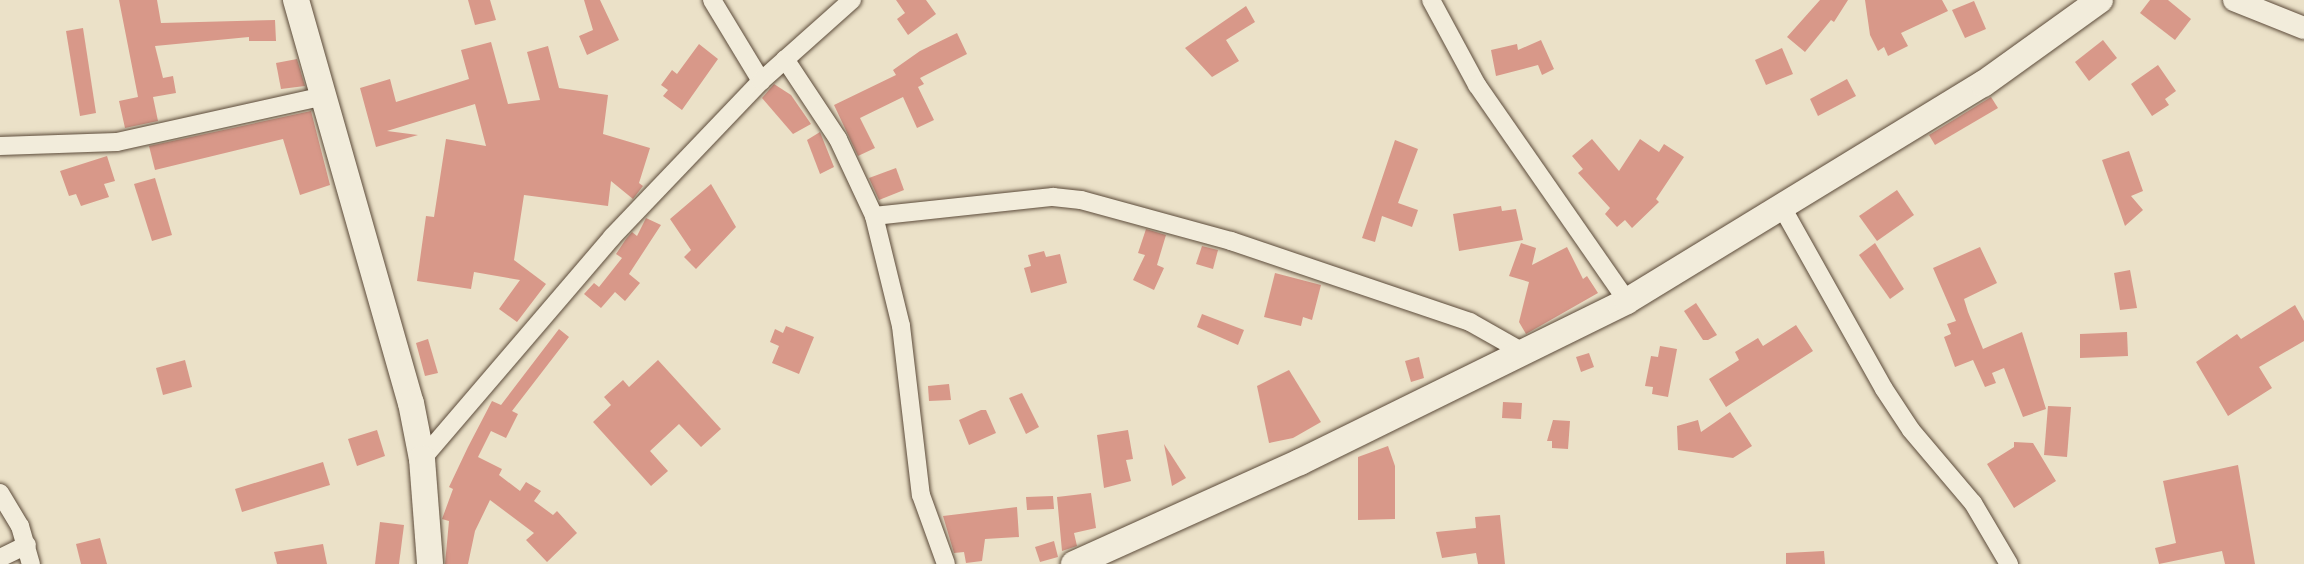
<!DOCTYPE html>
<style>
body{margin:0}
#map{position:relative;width:2304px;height:564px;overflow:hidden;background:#ebe1c8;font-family:"Libre Bodoni",serif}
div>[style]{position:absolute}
.building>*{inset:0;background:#d89889}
.roads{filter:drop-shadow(0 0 2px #5c4b3a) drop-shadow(0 0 2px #5c4b3a)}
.minor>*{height:18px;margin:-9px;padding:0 9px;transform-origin:9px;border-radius:9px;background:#f2ecdb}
.tertiary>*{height:22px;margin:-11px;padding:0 11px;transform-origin:11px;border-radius:11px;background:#f2ecdb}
.secondary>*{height:26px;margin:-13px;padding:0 13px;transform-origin:13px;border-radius:13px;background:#f2ecdb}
span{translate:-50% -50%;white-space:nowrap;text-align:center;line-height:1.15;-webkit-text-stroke:4.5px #f2ecdb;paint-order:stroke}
</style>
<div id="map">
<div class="building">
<i style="clip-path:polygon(119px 0,157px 0,161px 23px,275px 20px,276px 41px,249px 41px,249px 37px,155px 46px,163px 78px,173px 76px,176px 93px,153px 97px,158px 121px,125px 128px,119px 101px,138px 97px)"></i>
<i style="clip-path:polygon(468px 0,490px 0,496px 20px,475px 25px)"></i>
<i style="clip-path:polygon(584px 0,600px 0,619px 40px,587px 55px,579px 36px,593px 30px)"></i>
<i style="clip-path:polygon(896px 0,926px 0,936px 14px,908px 35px,897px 19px,905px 13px)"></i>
<i style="clip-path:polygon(1820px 0,1848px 0,1834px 22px,1831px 20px,1805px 52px,1787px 37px)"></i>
<i style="clip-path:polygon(1865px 0,1942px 0,1948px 11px,1901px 33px,1908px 46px,1888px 56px,1884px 47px,1878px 51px,1870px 35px)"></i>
<i style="clip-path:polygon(2150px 0,2168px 0,2191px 19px,2175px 40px,2140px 13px)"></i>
<i style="clip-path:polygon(1974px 1px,1986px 29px,1965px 38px,1952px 10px)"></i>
<i style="clip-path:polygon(1246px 6px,1255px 22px,1226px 40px,1239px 61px,1212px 77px,1185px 48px)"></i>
<i style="clip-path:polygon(83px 28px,96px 113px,80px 116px,66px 31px)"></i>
<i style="clip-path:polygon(957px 33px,967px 54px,920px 78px,924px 84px,918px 87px,934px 120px,917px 128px,903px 97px,860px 118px,875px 148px,858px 156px,834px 105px,896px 75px,893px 70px,920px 51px)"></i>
<i style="clip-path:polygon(1541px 40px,1554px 69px,1542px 75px,1538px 65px,1496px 76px,1491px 50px,1517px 44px,1518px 50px)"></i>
<i style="clip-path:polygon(2103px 40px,2117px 58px,2089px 81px,2075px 62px)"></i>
<i style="clip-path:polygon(491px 42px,508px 104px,540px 100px,527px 52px,548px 46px,559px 88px,608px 95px,603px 134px,650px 148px,639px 183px,643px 186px,633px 199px,611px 181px,608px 206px,524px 195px,514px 260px,546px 284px,517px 322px,499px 309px,520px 280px,474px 272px,471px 289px,417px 281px,426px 216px,434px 217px,446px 139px,486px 146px,475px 104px,387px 131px,418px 135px,376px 147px,360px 88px,390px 79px,396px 102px,469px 79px,461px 50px)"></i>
<i style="clip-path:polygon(699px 44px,718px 59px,682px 110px,663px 96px,668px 90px,661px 85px,672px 70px,677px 74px)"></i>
<i style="clip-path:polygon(1782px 48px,1793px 74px,1766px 85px,1755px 60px)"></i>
<i style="clip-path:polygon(297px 59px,305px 86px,281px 89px,276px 63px)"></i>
<i style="clip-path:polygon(2158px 65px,2176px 91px,2165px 99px,2169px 105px,2152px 116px,2131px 84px)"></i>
<i style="clip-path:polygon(1847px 79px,1856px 96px,1818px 116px,1810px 99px)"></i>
<i style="clip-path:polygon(774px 84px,791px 95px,811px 124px,793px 134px,762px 98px)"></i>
<i style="clip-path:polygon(1991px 97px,1998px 108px,1935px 145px,1929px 135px)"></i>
<i style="clip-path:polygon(311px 111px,330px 185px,300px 195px,283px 139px,155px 170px,149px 146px)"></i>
<i style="clip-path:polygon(820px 132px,834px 167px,820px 174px,807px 140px)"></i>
<i style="clip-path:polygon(1592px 139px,1619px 171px,1640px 139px,1659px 152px,1664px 144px,1684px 157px,1656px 199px,1659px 202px,1632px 228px,1625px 220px,1617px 227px,1605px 214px,1610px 208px,1578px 173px,1583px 169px,1572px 156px)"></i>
<i style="clip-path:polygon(1395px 140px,1418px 149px,1398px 203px,1418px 210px,1412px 227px,1382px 216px,1375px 242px,1362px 238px)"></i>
<i style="clip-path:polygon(2129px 151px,2143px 191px,2131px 196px,2143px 210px,2125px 226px,2102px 160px)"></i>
<i style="clip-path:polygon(107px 156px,115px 181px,104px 184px,109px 197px,81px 206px,76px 194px,69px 196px,60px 171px)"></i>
<i style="clip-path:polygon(896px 168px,904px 190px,879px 200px,869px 178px)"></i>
<i style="clip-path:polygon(155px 178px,172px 235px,152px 241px,134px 184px)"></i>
<i style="clip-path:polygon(711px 184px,736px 227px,696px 269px,684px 257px,691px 250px,670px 219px)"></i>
<i style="clip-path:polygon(1897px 190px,1914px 215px,1877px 241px,1859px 216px)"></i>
<i style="clip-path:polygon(1501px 206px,1502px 211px,1516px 209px,1523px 240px,1459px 251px,1453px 214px)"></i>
<i style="clip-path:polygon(646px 218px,661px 225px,629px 274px,640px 283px,625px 301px,615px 292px,601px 308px,584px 294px,594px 283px,599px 287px,622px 258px,616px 254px,626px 239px,632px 232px,637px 236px)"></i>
<i style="clip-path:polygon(1146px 229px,1166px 235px,1157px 265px,1164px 268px,1154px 290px,1133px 280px,1145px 255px,1138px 253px)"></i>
<i style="clip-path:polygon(1521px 243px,1536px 248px,1532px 265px,1567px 247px,1583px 279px,1587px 276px,1598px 293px,1526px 334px,1519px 322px,1529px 282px,1509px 276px)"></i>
<i style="clip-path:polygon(1875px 243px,1904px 289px,1890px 299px,1859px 255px)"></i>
<i style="clip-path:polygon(1202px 246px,1218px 250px,1213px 269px,1196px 264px)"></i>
<i style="clip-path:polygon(1980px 247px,1997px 283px,1964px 299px,1968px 312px,1983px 349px,2022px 332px,2046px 409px,2023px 417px,2004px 368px,1992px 373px,1996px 383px,1985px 387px,1973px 360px,1955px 367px,1944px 337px,1951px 334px,1947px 324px,1956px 321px,1933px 268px)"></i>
<i style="clip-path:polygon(1044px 251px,1046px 257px,1060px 254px,1067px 283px,1031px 293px,1024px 268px,1031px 266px,1028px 255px)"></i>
<i style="clip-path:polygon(2130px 270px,2137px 308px,2120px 310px,2114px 273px)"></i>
<i style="clip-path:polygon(1275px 273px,1321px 285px,1312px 320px,1303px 317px,1301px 326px,1264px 317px)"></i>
<i style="clip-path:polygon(1696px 303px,1717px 335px,1708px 340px,1703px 340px,1684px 311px)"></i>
<i style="clip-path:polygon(2295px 305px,2304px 321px,2304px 341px,2259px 367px,2272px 388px,2228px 416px,2196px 362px,2237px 334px,2241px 339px)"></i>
<i style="clip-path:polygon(1202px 314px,1244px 330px,1238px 345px,1197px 327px)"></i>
<i style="clip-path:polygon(1796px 325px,1813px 351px,1726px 407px,1709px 379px,1739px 360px,1735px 352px,1758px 338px,1763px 346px)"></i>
<i style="clip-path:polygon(786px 326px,814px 337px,799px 374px,772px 363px,779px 346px,770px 342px,775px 329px,783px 333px)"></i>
<i style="clip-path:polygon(559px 329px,569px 337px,512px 411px,518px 414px,506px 438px,491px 431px,478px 457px,502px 469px,499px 475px,520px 491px,526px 482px,541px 491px,534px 501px,553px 515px,557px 511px,577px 533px,547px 562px,526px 540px,534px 533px,490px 500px,475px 531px,468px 564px,445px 564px,449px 521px,442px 519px,453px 489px,449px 487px,468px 447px,492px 401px,501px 405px)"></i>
<i style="clip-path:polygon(2127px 332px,2128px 356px,2080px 358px,2080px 334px)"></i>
<i style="clip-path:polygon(428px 339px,438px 373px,425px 376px,416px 343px)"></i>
<i style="clip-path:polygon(1660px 346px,1677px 349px,1668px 397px,1652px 394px,1653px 387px,1645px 386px,1651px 356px,1658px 357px)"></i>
<i style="clip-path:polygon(1589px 353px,1594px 367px,1581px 372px,1576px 357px)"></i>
<i style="clip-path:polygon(1419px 357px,1424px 378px,1411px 382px,1405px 361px)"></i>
<i style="clip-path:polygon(185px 360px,192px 387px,163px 395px,156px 368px)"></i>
<i style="clip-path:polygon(658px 360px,721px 429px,701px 447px,679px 424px,650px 451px,668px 471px,651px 486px,593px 422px,611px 405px,604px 397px,623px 380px,629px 387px)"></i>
<i style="clip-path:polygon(1289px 370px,1321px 422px,1293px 438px,1269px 443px,1257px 386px)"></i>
<i style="clip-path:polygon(949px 384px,951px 400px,929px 401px,928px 386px)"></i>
<i style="clip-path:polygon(1022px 393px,1039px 427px,1026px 434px,1009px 398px)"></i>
<i style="clip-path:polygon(1503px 402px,1522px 403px,1521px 419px,1502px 418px)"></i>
<i style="clip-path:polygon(2048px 406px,2071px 407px,2067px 457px,2044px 455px)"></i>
<i style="clip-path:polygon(981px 410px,986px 410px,996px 433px,969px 445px,959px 420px)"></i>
<i style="clip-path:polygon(1730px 412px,1752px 446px,1733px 458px,1678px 450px,1677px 426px,1698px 420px,1701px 432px)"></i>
<i style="clip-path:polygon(1553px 420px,1570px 421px,1568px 449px,1552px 448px,1552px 441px,1547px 441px)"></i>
<i style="clip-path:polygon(377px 430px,385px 456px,357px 466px,348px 439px)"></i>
<i style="clip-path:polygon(1128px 430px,1133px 459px,1126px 460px,1131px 481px,1104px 488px,1097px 435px)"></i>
<i style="clip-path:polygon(2014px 442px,2033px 443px,2056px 481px,2014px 508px,1987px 464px,2014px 447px)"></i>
<i style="clip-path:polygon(1164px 444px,1186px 478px,1172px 486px)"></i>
<i style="clip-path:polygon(1388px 446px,1395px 466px,1395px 519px,1358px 520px,1358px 457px)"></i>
<i style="clip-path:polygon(323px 462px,330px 485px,242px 512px,235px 489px)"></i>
<i style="clip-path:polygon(2238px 465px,2255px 564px,2225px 564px,2222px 551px,2159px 564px,2155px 548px,2176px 543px,2163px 481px)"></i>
<i style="clip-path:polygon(1091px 493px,1096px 528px,1074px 533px,1077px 546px,1062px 551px,1057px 497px)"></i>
<i style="clip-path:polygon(1053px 496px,1054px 509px,1027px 510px,1026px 497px)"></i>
<i style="clip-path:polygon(1017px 507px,1019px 537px,985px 539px,982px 561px,966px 563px,964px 552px,954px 553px,943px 516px)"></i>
<i style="clip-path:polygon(1500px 515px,1505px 564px,1478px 564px,1476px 553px,1442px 558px,1436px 532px,1476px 528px,1475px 517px)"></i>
<i style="clip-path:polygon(380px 522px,404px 525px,399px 564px,375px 564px)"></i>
<i style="clip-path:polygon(100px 538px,107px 564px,81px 564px,76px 544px)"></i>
<i style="clip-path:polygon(1054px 541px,1058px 557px,1040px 562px,1035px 547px)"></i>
<i style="clip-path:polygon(323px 544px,327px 564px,277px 564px,274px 552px)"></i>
<i style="clip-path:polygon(1824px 551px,1825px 564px,1786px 564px,1786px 553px)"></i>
</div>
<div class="roads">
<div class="minor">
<i style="left:712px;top:0;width:95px;rotate:58.8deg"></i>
<i style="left:1431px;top:0;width:97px;rotate:61.6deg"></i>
<i style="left:1477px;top:85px;width:263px;rotate:55.2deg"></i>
<i style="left:785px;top:59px;width:96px;rotate:56.5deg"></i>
<i style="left:838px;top:139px;width:85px;rotate:64.9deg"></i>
<i style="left:874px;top:216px;width:113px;rotate:76.2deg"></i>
<i style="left:901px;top:326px;width:170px;rotate:83.3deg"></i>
<i style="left:921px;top:495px;width:73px;rotate:70.1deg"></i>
<i style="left:0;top:146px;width:117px;rotate:-2deg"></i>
<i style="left:117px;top:142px;width:213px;rotate:-12.5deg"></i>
<i style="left:1783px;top:209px;width:206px;rotate:60.7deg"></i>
<i style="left:1884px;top:389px;width:49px;rotate:56.6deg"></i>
<i style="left:1911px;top:430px;width:96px;rotate:49.7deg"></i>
<i style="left:1973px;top:503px;width:71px;rotate:59.5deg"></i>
<i style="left:874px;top:216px;width:180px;rotate:-6.1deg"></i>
<i style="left:1053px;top:197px;width:28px;rotate:6deg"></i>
<i style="left:1081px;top:200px;width:156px;rotate:15.3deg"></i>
<i style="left:1231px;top:241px;width:252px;rotate:18.7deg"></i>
<i style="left:1470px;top:322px;width:61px;rotate:29.5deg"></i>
<i style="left:422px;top:459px;width:292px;rotate:-49.4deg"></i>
<i style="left:612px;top:237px;width:216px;rotate:-46.3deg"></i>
<i style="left:761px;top:81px;width:122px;rotate:-41.7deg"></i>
<i style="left:0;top:493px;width:39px;rotate:59deg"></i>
<i style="left:20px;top:526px;width:40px;rotate:74deg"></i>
<i style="left:0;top:558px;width:30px;rotate:-26deg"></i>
</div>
<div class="tertiary">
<i style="left:2234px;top:0;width:75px;rotate:21.8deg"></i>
</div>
<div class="secondary">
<i style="left:296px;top:0;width:419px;rotate:74.1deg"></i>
<i style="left:411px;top:403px;width:57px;rotate:78.9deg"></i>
<i style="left:422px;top:459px;width:105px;rotate:85.6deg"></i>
<i style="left:1074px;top:564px;width:248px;rotate:-24.3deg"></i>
<i style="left:1300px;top:462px;width:364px;rotate:-26.2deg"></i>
<i style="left:1627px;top:301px;width:417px;rotate:-31.4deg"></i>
<i style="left:1983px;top:84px;width:144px;rotate:-35.7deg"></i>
</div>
</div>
</div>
